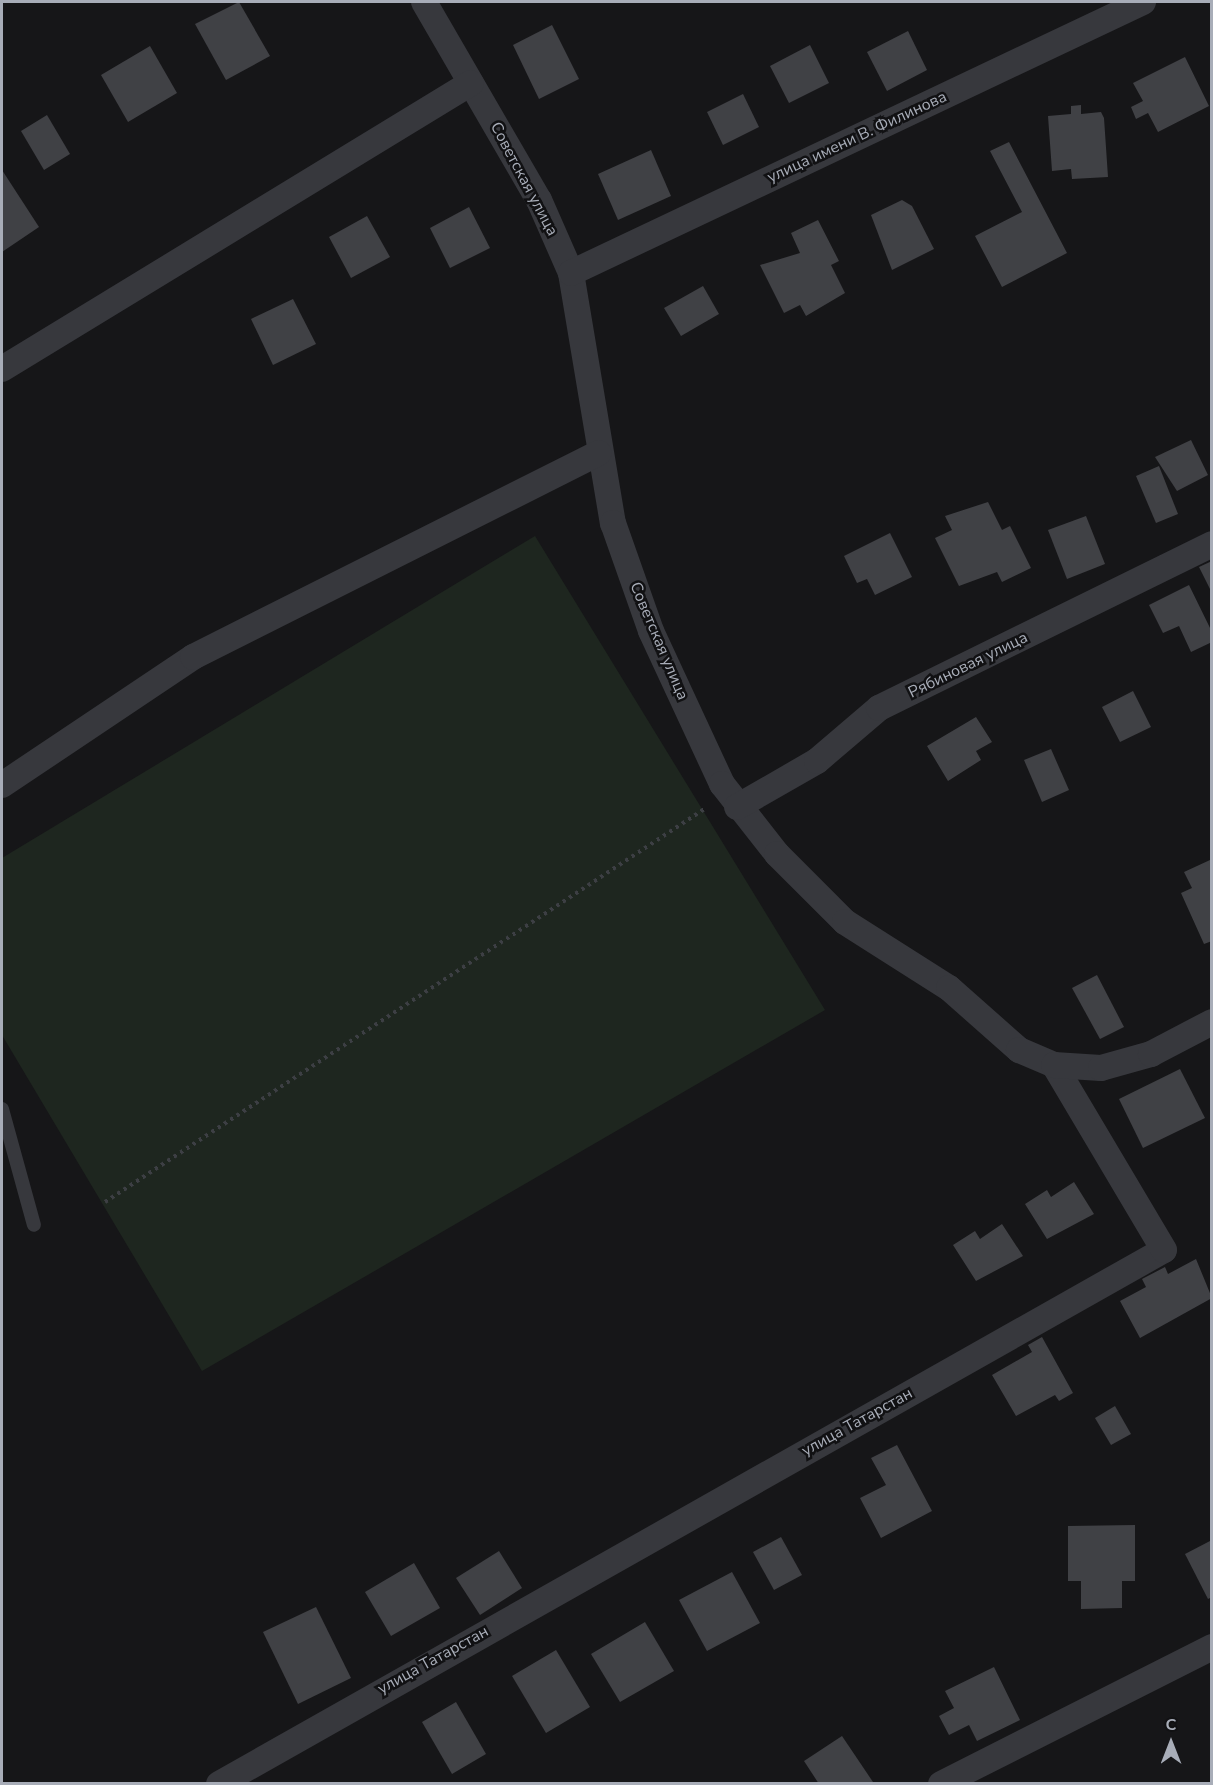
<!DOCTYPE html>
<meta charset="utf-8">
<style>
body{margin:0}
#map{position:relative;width:1213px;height:1785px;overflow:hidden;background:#161618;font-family:"Nunito Sans",sans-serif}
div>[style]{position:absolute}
.green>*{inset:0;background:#1e261f}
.building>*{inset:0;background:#404145}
.path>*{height:4px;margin-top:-2px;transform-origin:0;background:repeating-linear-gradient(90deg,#3d3f44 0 3px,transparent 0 7.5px)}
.service>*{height:14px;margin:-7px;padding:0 7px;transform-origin:7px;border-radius:7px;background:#37383d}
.minor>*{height:26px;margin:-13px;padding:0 13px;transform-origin:13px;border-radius:13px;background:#37383d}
span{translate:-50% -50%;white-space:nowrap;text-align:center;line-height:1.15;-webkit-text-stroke:5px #111113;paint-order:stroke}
.street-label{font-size:16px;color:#a8adb8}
.frame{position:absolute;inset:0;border:3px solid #a8adb8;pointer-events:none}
.north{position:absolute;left:1141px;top:1713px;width:60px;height:60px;-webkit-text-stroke:4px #111113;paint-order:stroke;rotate:0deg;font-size:16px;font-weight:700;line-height:24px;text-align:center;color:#a8adb8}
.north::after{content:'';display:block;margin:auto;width:21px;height:27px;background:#a8adb8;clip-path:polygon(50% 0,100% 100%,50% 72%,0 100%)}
</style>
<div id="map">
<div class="green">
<i style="clip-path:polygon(535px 536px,825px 1010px,202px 1371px,2px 1035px,2px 858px)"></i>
</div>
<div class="building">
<i style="clip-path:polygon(239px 2px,270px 56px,226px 80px,195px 24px)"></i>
<i style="clip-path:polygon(552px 25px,579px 79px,539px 99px,513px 45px)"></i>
<i style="clip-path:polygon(908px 31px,927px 70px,887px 91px,867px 52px)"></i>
<i style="clip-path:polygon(810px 45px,829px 83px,789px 103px,770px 66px)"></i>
<i style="clip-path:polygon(150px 46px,177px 93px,128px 122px,101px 75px)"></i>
<i style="clip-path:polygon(1185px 57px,1209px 106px,1158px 132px,1148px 113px,1136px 119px,1131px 107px,1143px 101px,1133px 83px)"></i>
<i style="clip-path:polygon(743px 94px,759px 127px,723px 145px,707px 112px)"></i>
<i style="clip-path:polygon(1081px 105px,1081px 114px,1101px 112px,1104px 118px,1108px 177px,1072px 179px,1071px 169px,1052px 171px,1048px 116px,1071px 114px,1071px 106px)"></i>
<i style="clip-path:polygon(47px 115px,70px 154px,44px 170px,21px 131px)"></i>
<i style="clip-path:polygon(1009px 142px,1067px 253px,1002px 287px,975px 236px,1022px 212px,990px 151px)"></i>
<i style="clip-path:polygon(651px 150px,671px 196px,618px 220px,598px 174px)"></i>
<i style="clip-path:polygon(2px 170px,39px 227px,2px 252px)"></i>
<i style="clip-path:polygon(902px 200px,912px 206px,934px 249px,892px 270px,871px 215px)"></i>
<i style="clip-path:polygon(469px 207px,490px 248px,450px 268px,430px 228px)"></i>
<i style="clip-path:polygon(367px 216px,390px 257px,351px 278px,329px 237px)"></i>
<i style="clip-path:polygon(818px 220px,839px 261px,831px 265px,845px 293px,806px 316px,800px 305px,784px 313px,760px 265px,800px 253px,791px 233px)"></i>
<i style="clip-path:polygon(703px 286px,719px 314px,681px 336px,664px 308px)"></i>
<i style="clip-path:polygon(293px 299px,316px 344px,273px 365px,251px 319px)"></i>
<i style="clip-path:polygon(1191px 440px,1208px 475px,1177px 491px,1155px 457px)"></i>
<i style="clip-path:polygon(1159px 466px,1178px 514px,1156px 523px,1136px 476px)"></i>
<i style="clip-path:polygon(988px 502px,1002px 530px,1010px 526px,1031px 568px,1002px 582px,997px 572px,959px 586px,935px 538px,952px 530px,945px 516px)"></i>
<i style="clip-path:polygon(1086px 516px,1105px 564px,1067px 579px,1048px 530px)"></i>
<i style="clip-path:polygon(890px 533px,912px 577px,875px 595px,867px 579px,857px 583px,844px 556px)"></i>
<i style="clip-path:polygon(1212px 561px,1212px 593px,1199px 567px)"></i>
<i style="clip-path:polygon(1189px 585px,1212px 632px,1212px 642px,1191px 652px,1179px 626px,1163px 633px,1149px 605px)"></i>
<i style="clip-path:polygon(1133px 691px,1151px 727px,1120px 742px,1102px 707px)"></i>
<i style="clip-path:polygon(976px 717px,992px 742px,976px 751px,981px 760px,948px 781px,927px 746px)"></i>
<i style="clip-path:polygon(1051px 749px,1069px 790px,1042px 802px,1024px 760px)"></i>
<i style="clip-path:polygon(1210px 860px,1212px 941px,1204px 944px,1181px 893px,1192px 888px,1184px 872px)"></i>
<i style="clip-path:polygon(1097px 975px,1124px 1027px,1100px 1039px,1072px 988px)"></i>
<i style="clip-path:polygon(1180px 1069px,1205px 1118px,1143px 1148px,1119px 1099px)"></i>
<i style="clip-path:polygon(1074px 1182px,1094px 1214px,1047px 1239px,1025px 1204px,1047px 1190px,1051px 1197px)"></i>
<i style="clip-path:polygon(1002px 1224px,1023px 1256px,976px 1281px,953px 1245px,975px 1231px,980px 1239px)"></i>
<i style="clip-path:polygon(1196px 1259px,1212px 1298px,1140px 1338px,1120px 1301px,1146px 1287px,1142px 1279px,1165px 1267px,1168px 1274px)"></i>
<i style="clip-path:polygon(1042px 1337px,1073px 1393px,1059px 1401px,1055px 1395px,1016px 1416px,992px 1375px,1032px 1352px,1028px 1345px)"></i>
<i style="clip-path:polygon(1115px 1406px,1131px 1434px,1111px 1445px,1095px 1418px)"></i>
<i style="clip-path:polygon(897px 1445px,932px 1511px,881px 1538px,860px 1498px,886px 1485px,871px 1458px)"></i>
<i style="clip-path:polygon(1135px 1525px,1135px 1581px,1122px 1581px,1122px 1608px,1081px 1609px,1081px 1581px,1068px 1581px,1068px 1526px)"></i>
<i style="clip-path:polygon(781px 1537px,802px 1575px,774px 1590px,753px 1552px)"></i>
<i style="clip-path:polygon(1210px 1541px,1212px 1597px,1208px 1599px,1185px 1554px)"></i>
<i style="clip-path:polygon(499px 1551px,522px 1588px,480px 1615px,456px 1578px)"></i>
<i style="clip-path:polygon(414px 1563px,440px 1608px,391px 1636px,365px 1592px)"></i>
<i style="clip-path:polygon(732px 1572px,760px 1623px,707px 1651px,679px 1600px)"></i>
<i style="clip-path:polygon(316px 1607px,351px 1678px,298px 1704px,263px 1632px)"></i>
<i style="clip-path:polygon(645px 1622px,674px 1671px,620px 1702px,591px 1654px)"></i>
<i style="clip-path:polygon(556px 1650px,590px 1707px,546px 1733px,512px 1676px)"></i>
<i style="clip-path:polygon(994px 1667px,1020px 1720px,977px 1741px,969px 1725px,949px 1735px,939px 1716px,954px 1708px,945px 1691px)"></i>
<i style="clip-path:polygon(456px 1702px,486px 1754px,452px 1774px,422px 1722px)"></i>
<i style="clip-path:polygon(842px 1736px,873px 1782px,871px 1784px,819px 1784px,804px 1761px)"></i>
</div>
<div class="path">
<i style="left:105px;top:1202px;width:719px;rotate:-33.25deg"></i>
</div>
<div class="service">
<i style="left:2px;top:1109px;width:120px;rotate:74.6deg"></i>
</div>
<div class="minor">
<i style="left:424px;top:2px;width:229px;rotate:59.9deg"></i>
<i style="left:539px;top:200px;width:80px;rotate:66.3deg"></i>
<i style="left:571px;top:273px;width:254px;rotate:80.5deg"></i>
<i style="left:613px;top:523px;width:114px;rotate:70.6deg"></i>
<i style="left:651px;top:631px;width:169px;rotate:65.1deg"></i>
<i style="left:722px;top:784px;width:89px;rotate:51.8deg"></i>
<i style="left:777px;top:854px;width:96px;rotate:45deg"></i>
<i style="left:845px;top:922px;width:123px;rotate:32.4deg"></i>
<i style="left:949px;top:988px;width:94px;rotate:41.5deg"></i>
<i style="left:1019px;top:1050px;width:38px;rotate:23deg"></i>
<i style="left:571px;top:273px;width:633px;rotate:-25.35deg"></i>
<i style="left:2px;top:369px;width:549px;rotate:-31.38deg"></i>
<i style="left:2px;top:785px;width:230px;rotate:-33.8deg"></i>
<i style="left:193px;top:657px;width:454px;rotate:-26.7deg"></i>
<i style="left:737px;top:807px;width:92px;rotate:-29.9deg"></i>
<i style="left:817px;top:761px;width:82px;rotate:-40.5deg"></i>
<i style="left:879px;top:708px;width:371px;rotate:-26.2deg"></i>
<i style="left:219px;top:1784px;width:1085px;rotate:-29.47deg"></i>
<i style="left:1164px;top:1250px;width:215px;rotate:-120.7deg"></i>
<i style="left:1054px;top:1065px;width:47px;rotate:3.7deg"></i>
<i style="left:1101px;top:1068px;width:52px;rotate:-15.6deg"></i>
<i style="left:1151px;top:1054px;width:69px;rotate:-27.7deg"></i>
<i style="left:941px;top:1784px;width:304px;rotate:-26.8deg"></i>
</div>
<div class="street-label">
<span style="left:857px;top:137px;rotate:-25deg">улица имени В. Филинова</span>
<span style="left:524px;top:179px;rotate:62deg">Советская улица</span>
<span style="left:659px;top:641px;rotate:67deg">Советская улица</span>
<span style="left:968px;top:665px;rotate:-26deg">Рябиновая улица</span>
<span style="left:857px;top:1422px;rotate:-29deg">улица Татарстан</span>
<span style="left:433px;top:1660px;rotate:-29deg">улица Татарстан</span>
</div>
<div class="frame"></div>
<div class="north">С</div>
</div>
